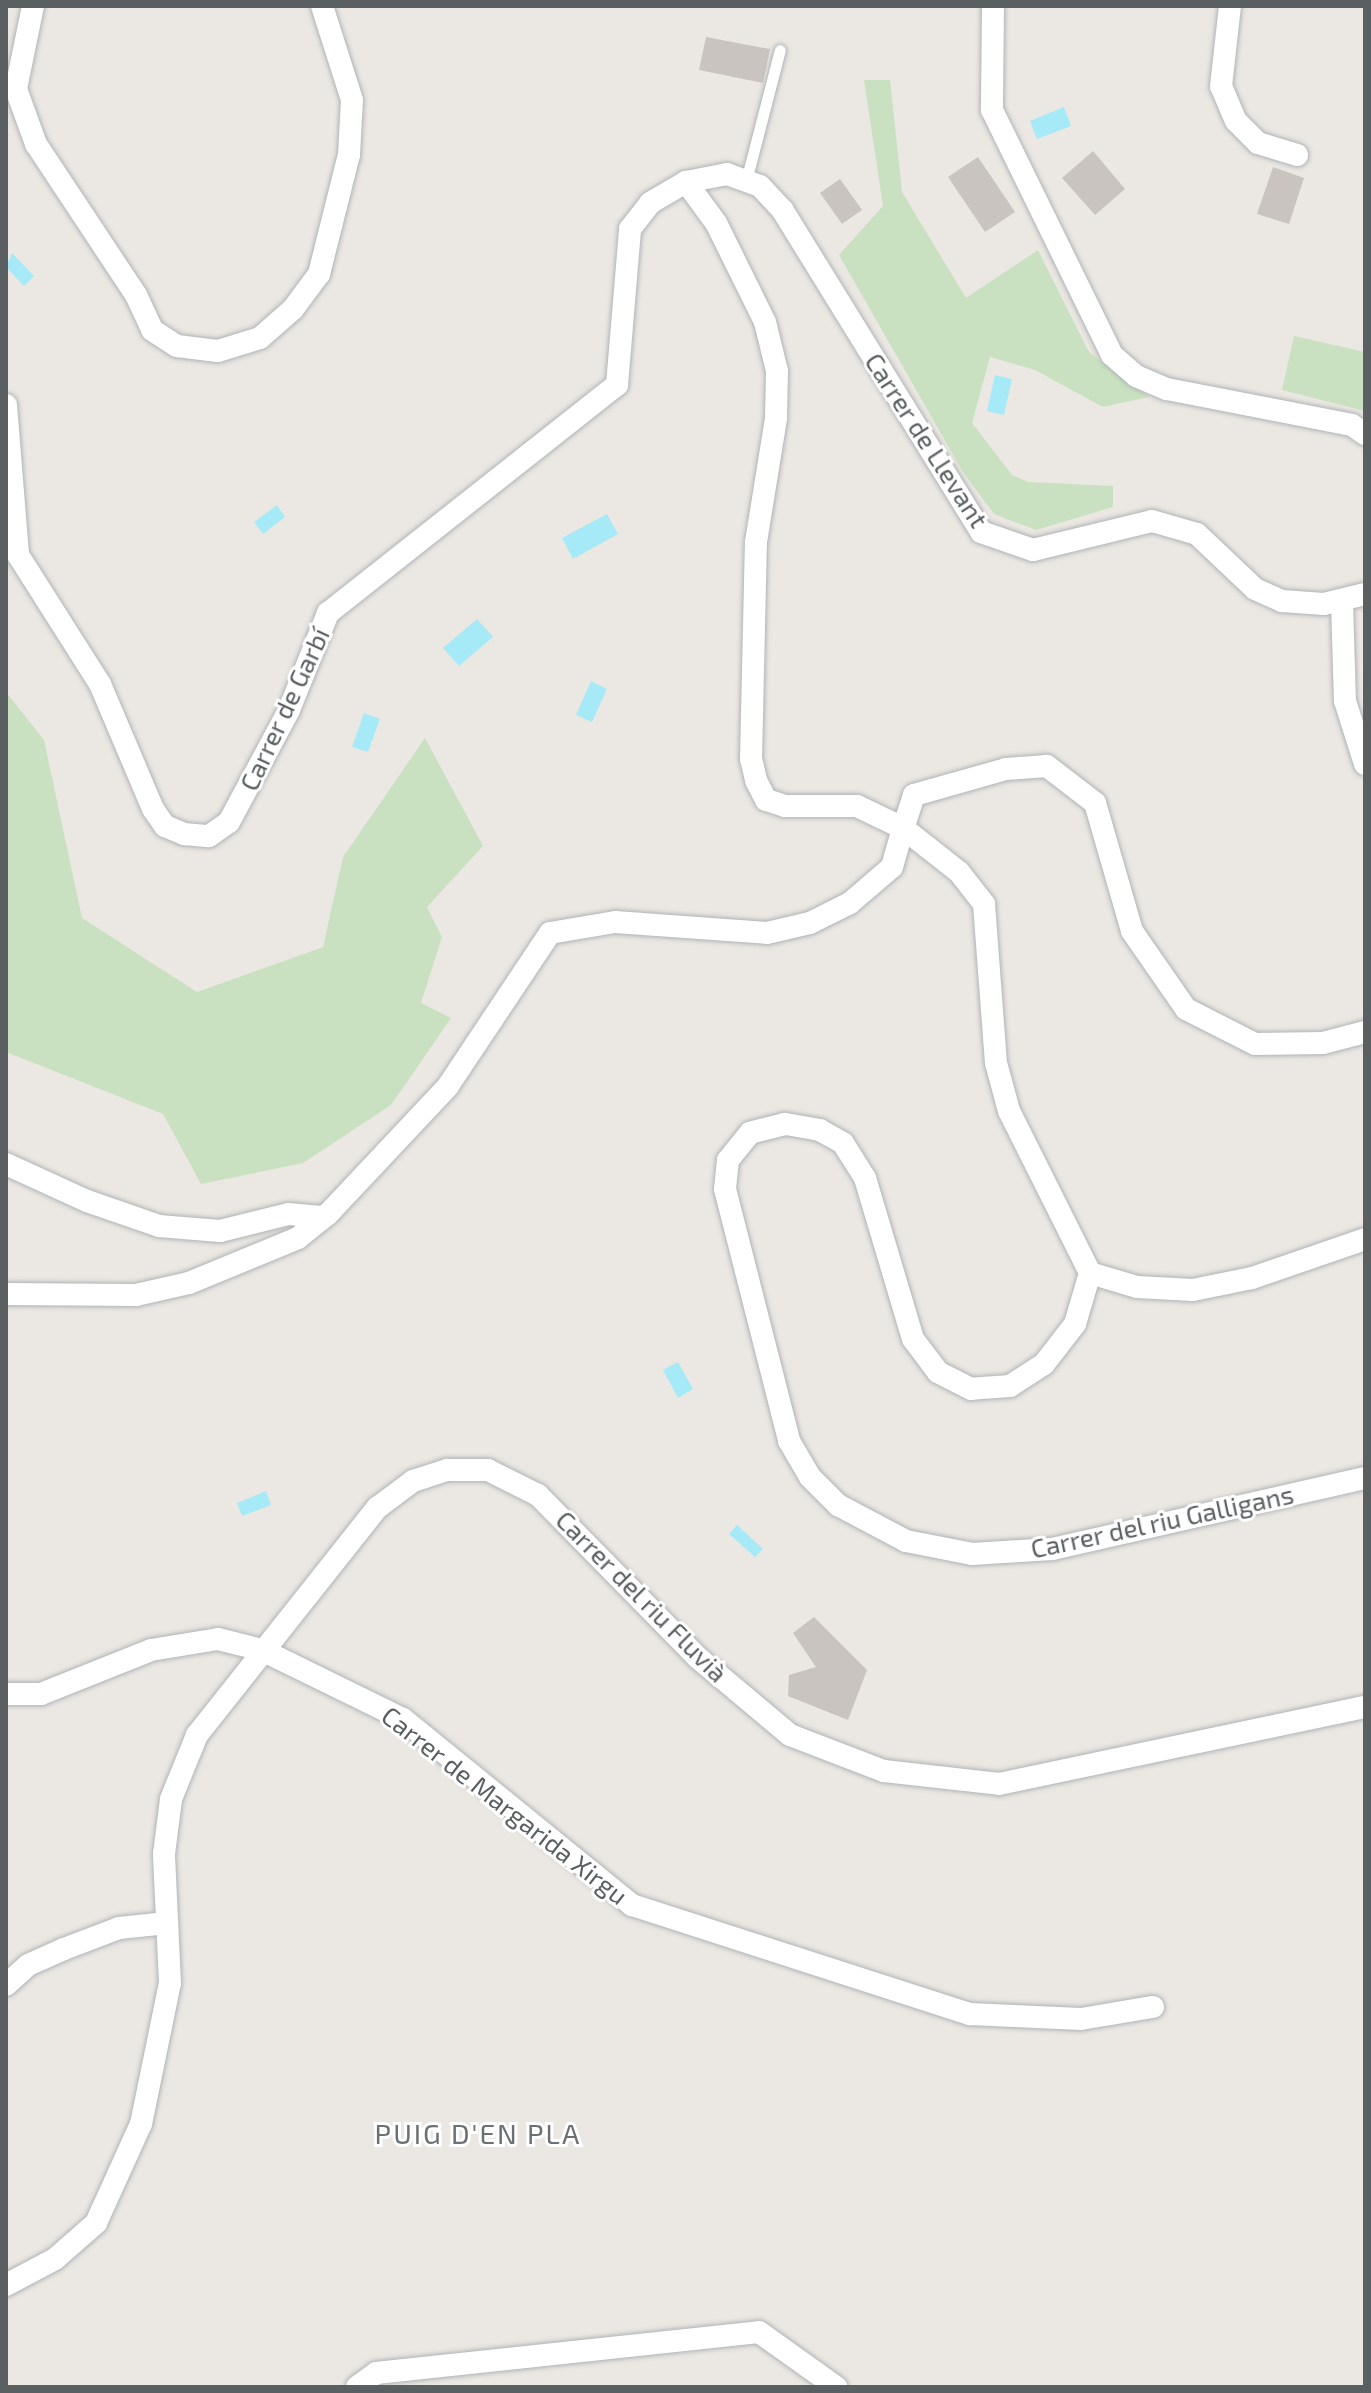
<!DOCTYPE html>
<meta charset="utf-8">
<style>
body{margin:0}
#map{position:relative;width:1371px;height:2393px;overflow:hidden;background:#ebe7e2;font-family:"Exo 2",sans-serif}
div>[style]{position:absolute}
.green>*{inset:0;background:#c9e1c0}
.water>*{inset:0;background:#a6eaf7}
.building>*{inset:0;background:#c9c4c0}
.roads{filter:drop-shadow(0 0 2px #afb4b6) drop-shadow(0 0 2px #afb4b6)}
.service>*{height:11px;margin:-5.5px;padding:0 5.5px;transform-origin:5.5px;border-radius:5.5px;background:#fff}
.minor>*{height:22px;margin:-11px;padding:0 11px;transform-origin:11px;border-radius:11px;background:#fff}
span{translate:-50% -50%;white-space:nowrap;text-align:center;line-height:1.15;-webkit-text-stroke:6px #fff;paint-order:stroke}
.street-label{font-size:26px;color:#5a5f61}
.neighbourhood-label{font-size:28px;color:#6b7173;letter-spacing:2px}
.frame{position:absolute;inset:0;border:8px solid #5a5f61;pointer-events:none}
</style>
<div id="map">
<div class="green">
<i style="clip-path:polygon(864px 80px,890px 80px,902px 192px,966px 298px,1038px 250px,1089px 352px,1149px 397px,1103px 407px,1035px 370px,990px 357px,972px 423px,1012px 475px,1028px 482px,1113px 486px,1113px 507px,1036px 530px,994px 514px,963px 472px,839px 255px,883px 206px)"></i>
<i style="clip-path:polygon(1294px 336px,1365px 352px,1365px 411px,1282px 390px)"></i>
<i style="clip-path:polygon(6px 692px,44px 740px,82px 918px,197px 992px,323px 947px,343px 857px,425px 738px,483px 846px,427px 907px,442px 937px,421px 1003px,451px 1018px,391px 1105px,303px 1163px,201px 1184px,163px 1114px,6px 1052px)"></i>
</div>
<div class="water">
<i style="clip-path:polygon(1064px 107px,1071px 126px,1037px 139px,1030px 121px)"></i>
<i style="clip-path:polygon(12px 253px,34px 276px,24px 286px,6px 267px)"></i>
<i style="clip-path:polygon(995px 375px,1012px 379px,1004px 415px,987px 411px)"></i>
<i style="clip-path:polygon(277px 505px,285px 517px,263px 534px,254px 522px)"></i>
<i style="clip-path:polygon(607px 514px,618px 534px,573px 559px,562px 538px)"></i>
<i style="clip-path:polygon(477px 619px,493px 637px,459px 666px,443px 648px)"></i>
<i style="clip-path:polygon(591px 681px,607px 689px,592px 722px,576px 715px)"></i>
<i style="clip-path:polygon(364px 713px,380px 719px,368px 752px,352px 747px)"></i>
<i style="clip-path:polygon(678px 1362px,693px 1389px,678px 1398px,663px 1370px)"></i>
<i style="clip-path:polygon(266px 1491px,271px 1505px,242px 1516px,237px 1503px)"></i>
<i style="clip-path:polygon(737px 1525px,763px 1549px,755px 1557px,729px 1534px)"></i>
</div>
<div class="building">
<i style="clip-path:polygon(706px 37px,770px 49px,763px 83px,699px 70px)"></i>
<i style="clip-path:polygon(1093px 151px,1125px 189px,1095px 215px,1062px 178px)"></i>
<i style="clip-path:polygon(978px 157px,1015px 212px,985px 232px,948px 177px)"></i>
<i style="clip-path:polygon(1273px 167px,1304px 178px,1289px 224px,1257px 214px)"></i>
<i style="clip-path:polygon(840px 179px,862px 210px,842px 224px,820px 193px)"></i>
<i style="clip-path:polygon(814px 1617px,867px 1670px,848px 1720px,788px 1696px,789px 1675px,816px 1667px,793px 1633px)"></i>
</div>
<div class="roads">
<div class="service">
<i style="left:746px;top:181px;width:135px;rotate:-75.5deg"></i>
</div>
<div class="minor">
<i style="left:33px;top:6px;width:85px;rotate:101.6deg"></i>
<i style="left:16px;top:89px;width:59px;rotate:70deg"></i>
<i style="left:36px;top:144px;width:181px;rotate:56.5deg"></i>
<i style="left:136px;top:295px;width:38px;rotate:65deg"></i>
<i style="left:152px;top:330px;width:30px;rotate:33deg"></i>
<i style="left:177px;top:346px;width:41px;rotate:7deg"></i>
<i style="left:218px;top:351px;width:44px;rotate:-17.2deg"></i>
<i style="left:260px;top:338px;width:44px;rotate:-41.3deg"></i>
<i style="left:293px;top:309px;width:44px;rotate:-53.4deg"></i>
<i style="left:319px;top:274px;width:123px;rotate:-75.9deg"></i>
<i style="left:349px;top:155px;width:55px;rotate:-86.9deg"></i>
<i style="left:352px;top:100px;width:99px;rotate:-107.7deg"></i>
<i style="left:993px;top:6px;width:104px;rotate:90.6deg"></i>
<i style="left:992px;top:110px;width:273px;rotate:63.9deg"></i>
<i style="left:1112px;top:355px;width:32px;rotate:41deg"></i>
<i style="left:1136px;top:376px;width:34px;rotate:23deg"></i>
<i style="left:1167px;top:389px;width:188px;rotate:11deg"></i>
<i style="left:1352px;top:425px;width:16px;rotate:35deg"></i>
<i style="left:1230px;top:6px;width:81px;rotate:96.4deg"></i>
<i style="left:1221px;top:86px;width:38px;rotate:67deg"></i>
<i style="left:1236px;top:121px;width:31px;rotate:45deg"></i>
<i style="left:1258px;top:143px;width:41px;rotate:17.1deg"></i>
<i style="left:6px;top:405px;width:150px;rotate:85.4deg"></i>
<i style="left:18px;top:555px;width:153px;rotate:57.6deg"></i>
<i style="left:100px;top:684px;width:136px;rotate:67deg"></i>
<i style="left:153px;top:809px;width:21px;rotate:55deg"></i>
<i style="left:165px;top:826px;width:21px;rotate:23deg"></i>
<i style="left:184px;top:834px;width:25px;rotate:5deg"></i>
<i style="left:209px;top:836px;width:24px;rotate:-35deg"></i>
<i style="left:229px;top:822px;width:127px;rotate:-61.8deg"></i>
<i style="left:289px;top:710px;width:105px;rotate:-68.1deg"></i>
<i style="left:328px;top:613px;width:368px;rotate:-38.3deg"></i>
<i style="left:617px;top:385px;width:157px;rotate:-85.2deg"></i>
<i style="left:630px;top:229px;width:33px;rotate:-52deg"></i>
<i style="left:650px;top:203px;width:42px;rotate:-30.3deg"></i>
<i style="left:686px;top:182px;width:42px;rotate:-11deg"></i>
<i style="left:727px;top:174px;width:35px;rotate:20deg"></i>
<i style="left:760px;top:186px;width:34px;rotate:47deg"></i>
<i style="left:783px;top:211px;width:377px;rotate:58.3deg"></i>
<i style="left:981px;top:532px;width:55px;rotate:19.1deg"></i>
<i style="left:1033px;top:550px;width:122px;rotate:-13.7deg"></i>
<i style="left:1152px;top:521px;width:47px;rotate:16.1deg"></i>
<i style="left:1197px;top:534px;width:80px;rotate:43.5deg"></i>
<i style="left:1255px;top:589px;width:30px;rotate:24deg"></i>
<i style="left:1282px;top:601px;width:42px;rotate:4.1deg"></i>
<i style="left:1324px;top:604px;width:42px;rotate:-13.7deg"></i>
<i style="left:1342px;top:602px;width:99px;rotate:88.3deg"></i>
<i style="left:1345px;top:701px;width:66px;rotate:72.4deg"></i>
<i style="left:1365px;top:1032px;width:43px;rotate:165.3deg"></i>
<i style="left:1323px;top:1043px;width:68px;rotate:179.2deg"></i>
<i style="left:1255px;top:1044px;width:77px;rotate:-153.1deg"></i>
<i style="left:1186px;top:1009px;width:95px;rotate:-124.7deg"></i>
<i style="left:1132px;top:931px;width:133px;rotate:-106.1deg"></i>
<i style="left:1095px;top:803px;width:61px;rotate:-142.4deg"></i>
<i style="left:1047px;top:766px;width:41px;rotate:175.8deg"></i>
<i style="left:1006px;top:769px;width:96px;rotate:164.2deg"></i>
<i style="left:914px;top:795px;width:35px;rotate:108deg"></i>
<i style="left:903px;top:828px;width:71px;rotate:38.2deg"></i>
<i style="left:959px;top:872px;width:41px;rotate:52deg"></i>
<i style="left:984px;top:904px;width:159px;rotate:85.7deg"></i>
<i style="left:996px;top:1063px;width:50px;rotate:74.8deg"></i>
<i style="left:1009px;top:1111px;width:181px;rotate:63.4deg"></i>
<i style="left:1090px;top:1273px;width:49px;rotate:16.6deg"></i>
<i style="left:1137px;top:1287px;width:56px;rotate:3.1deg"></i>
<i style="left:1193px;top:1290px;width:60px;rotate:-11.5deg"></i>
<i style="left:1252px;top:1278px;width:120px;rotate:-19deg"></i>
<i style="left:6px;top:1164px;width:89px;rotate:24.6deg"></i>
<i style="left:87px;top:1201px;width:76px;rotate:19.1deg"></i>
<i style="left:159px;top:1226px;width:61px;rotate:4.7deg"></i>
<i style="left:220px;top:1231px;width:70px;rotate:-14deg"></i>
<i style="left:288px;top:1214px;width:36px;rotate:5deg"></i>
<i style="left:1090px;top:1273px;width:53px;rotate:106.4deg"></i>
<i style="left:1075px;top:1324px;width:51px;rotate:127.8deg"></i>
<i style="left:1044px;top:1364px;width:40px;rotate:147.1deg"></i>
<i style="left:1010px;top:1386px;width:39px;rotate:176deg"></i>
<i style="left:971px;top:1389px;width:37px;rotate:-153deg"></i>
<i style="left:938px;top:1372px;width:41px;rotate:-127.1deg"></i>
<i style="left:913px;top:1339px;width:168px;rotate:-106.6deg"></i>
<i style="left:865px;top:1178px;width:41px;rotate:-122.2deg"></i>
<i style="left:843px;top:1143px;width:26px;rotate:-151deg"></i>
<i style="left:820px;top:1130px;width:36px;rotate:-170deg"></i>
<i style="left:785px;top:1124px;width:36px;rotate:166deg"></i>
<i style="left:750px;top:1133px;width:35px;rotate:129deg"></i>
<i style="left:728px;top:1160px;width:29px;rotate:96deg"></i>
<i style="left:725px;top:1189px;width:260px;rotate:75.7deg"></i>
<i style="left:789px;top:1441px;width:42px;rotate:59.7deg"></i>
<i style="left:810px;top:1477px;width:40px;rotate:45deg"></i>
<i style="left:838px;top:1505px;width:77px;rotate:27.9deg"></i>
<i style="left:906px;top:1541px;width:67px;rotate:11.1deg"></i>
<i style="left:972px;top:1554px;width:80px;rotate:-3.6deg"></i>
<i style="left:1052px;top:1549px;width:321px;rotate:-12.8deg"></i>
<i style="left:6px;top:1294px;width:130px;rotate:0.4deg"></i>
<i style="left:136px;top:1295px;width:54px;rotate:-12.8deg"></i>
<i style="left:189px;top:1283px;width:118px;rotate:-22.4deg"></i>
<i style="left:298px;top:1238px;width:38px;rotate:-39deg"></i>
<i style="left:328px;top:1214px;width:175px;rotate:-46.8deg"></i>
<i style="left:448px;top:1086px;width:184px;rotate:-56.3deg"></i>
<i style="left:550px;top:933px;width:66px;rotate:-9.6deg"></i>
<i style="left:615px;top:922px;width:152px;rotate:4.1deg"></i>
<i style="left:767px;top:933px;width:44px;rotate:-13.1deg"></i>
<i style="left:810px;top:923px;width:45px;rotate:-26.6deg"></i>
<i style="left:850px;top:903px;width:55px;rotate:-40.6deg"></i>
<i style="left:892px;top:867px;width:41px;rotate:-74.2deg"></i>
<i style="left:903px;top:828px;width:51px;rotate:-154.4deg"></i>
<i style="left:857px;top:806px;width:72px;rotate:180deg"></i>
<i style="left:785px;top:806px;width:20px;rotate:-162deg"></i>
<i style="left:766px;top:800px;width:22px;rotate:-117deg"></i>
<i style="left:756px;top:780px;width:22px;rotate:-103deg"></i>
<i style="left:751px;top:759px;width:217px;rotate:-88.7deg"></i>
<i style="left:756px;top:542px;width:126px;rotate:-80.8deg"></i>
<i style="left:776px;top:418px;width:47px;rotate:-88.8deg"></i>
<i style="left:777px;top:371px;width:50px;rotate:-103.8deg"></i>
<i style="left:765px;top:322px;width:110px;rotate:-116.3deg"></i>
<i style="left:716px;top:223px;width:51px;rotate:-126.2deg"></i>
<i style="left:6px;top:1694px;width:35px"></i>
<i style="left:41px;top:1694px;width:118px;rotate:-21.8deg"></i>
<i style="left:151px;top:1650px;width:68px;rotate:-9.3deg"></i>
<i style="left:218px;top:1639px;width:45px;rotate:14deg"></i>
<i style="left:262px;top:1650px;width:157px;rotate:26.1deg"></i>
<i style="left:403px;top:1719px;width:295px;rotate:39.1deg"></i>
<i style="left:632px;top:1905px;width:355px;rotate:17.9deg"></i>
<i style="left:970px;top:2014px;width:111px;rotate:2.6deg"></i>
<i style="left:1081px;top:2019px;width:73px;rotate:-9.5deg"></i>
<i style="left:6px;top:1985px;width:30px;rotate:-42deg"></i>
<i style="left:28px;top:1965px;width:39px;rotate:-24deg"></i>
<i style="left:64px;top:1949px;width:59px;rotate:-20.9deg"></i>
<i style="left:119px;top:1928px;width:48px;rotate:-5.9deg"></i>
<i style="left:6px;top:2285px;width:55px;rotate:-28deg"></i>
<i style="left:55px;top:2259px;width:55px;rotate:-41.3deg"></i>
<i style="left:96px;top:2223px;width:109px;rotate:-65.6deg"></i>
<i style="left:141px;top:2124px;width:144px;rotate:-78.4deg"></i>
<i style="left:170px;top:1983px;width:129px;rotate:-92.7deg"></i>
<i style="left:164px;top:1854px;width:55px;rotate:-82.7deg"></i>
<i style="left:171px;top:1799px;width:69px;rotate:-67.9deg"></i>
<i style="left:197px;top:1735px;width:290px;rotate:-51.6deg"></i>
<i style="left:377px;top:1508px;width:45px;rotate:-36.9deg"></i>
<i style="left:413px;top:1481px;width:36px;rotate:-18deg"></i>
<i style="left:447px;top:1470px;width:41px"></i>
<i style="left:488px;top:1470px;width:56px;rotate:26.6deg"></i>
<i style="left:538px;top:1495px;width:227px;rotate:45.5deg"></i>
<i style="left:697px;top:1657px;width:121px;rotate:40deg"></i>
<i style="left:790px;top:1735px;width:101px;rotate:21deg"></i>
<i style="left:884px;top:1771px;width:116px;rotate:6.4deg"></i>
<i style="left:999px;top:1784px;width:374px;rotate:-11.9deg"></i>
<i style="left:357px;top:2387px;width:24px;rotate:-36deg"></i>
<i style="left:376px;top:2373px;width:385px;rotate:-6.1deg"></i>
<i style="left:759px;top:2332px;width:95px;rotate:35.5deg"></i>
</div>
</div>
<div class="street-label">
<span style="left:927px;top:440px;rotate:57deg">Carrer de Llevant</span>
<span style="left:284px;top:709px;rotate:-65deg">Carrer de Garbí</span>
<span style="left:1162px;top:1521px;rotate:-12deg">Carrer del riu Galligans</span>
<span style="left:642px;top:1596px;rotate:45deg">Carrer del riu Fluvià</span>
<span style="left:505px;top:1805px;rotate:38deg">Carrer de Margarida Xirgu</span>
</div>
<div class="neighbourhood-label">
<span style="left:478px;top:2133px">PUIG D'EN PLA</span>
</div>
<div class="frame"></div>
</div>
